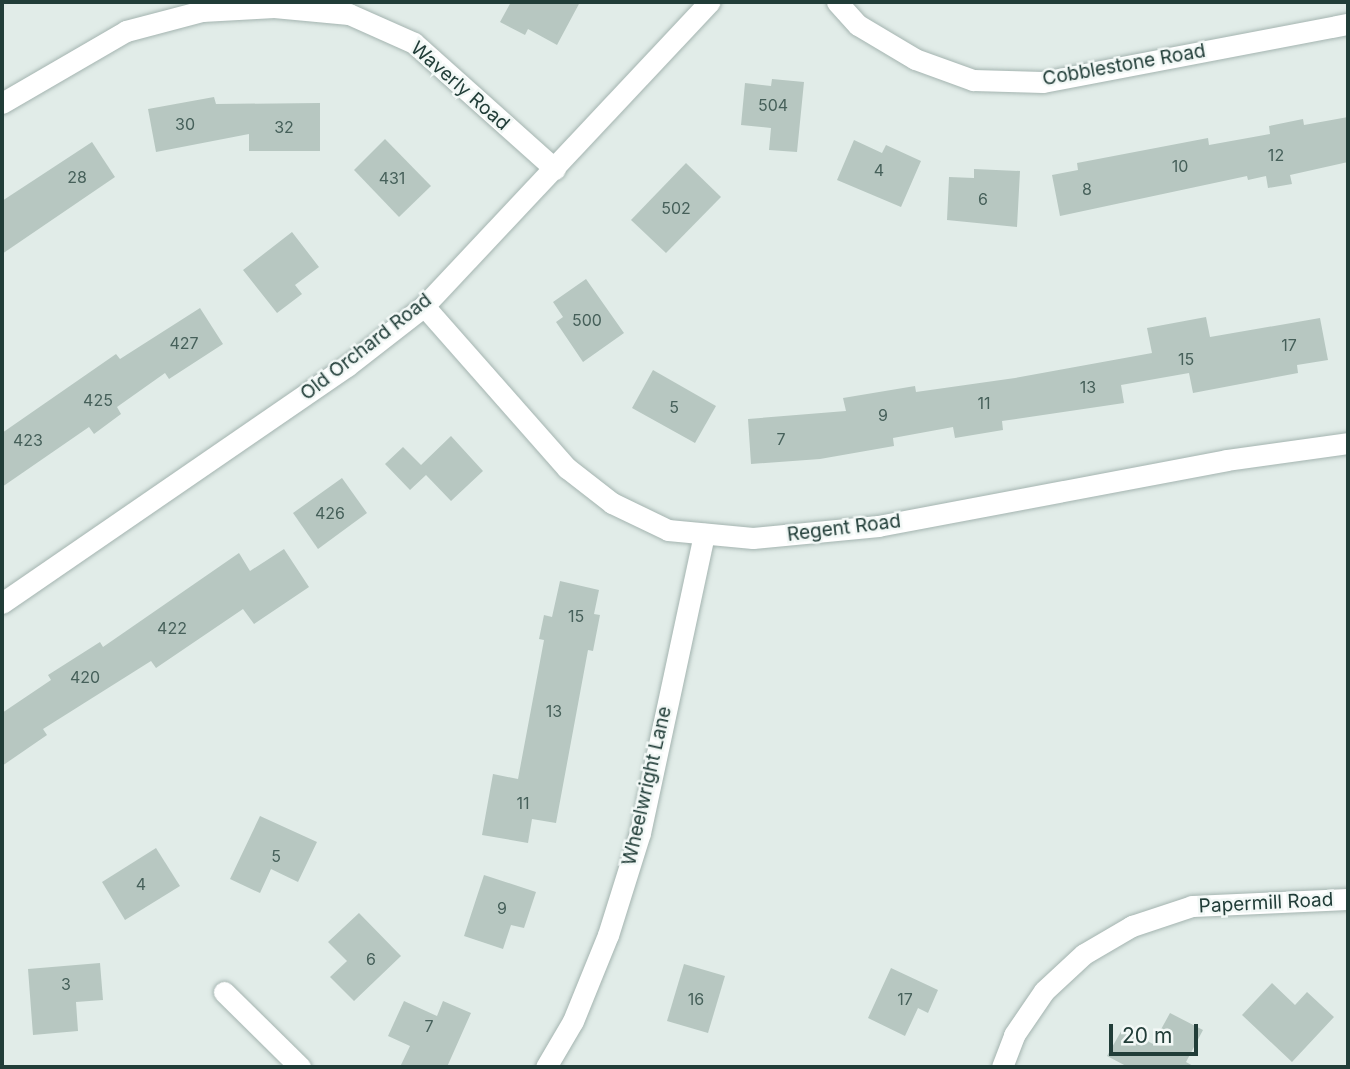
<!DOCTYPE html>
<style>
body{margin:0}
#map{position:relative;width:1350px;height:1069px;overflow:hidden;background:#e1ece8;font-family:Inter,sans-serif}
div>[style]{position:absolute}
.building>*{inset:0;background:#b7c7c1}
.roads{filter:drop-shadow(0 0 2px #a4b4b0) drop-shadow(0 0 2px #a4b4b0)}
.minor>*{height:21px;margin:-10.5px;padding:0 10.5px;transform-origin:10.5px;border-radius:10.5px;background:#fff}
span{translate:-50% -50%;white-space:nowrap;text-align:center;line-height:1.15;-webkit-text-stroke:5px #f2f8f6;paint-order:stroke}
.number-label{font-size:16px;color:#46605a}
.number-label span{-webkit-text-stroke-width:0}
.street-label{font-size:19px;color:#213d38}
.frame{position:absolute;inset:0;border:4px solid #213d38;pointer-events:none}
.scale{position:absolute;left:1109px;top:1024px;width:89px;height:32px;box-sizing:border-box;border:4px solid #213d38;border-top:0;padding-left:9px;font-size:21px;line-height:24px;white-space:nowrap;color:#213d38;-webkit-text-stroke:5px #f2f8f6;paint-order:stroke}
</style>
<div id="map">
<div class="building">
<i style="clip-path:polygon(511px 2px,580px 2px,557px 45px,528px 29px,525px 35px,500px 22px)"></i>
<i style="clip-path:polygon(772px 79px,804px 82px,797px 152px,769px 150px,771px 128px,741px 125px,745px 83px,771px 86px)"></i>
<i style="clip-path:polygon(214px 97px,216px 104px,320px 103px,320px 151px,249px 151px,249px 134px,156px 152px,148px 109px)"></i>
<i style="clip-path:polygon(1348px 117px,1348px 162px,1290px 175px,1292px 184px,1268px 188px,1266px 176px,1248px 180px,1247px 176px,1060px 216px,1052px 175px,1078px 170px,1077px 163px,1208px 138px,1209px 145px,1270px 134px,1269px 126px,1303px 119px,1304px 125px)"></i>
<i style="clip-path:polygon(385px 139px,431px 186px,399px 217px,354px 170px)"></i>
<i style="clip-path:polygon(854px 140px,882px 153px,886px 145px,921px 161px,901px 207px,837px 180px)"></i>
<i style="clip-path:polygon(92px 142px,115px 177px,2px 254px,2px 201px)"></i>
<i style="clip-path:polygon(686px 163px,721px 197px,666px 253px,631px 220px)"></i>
<i style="clip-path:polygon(974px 169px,1020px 171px,1017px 227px,947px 220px,949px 177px,974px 178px)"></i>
<i style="clip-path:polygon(292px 232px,319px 267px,295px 285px,302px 294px,277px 313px,243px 270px)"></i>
<i style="clip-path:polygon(586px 279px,624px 333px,583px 362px,556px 322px,563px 317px,553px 302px)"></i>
<i style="clip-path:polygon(200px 308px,223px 344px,169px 379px,165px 373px,117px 407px,121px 414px,94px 434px,89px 427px,2px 487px,2px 433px,116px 354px,120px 359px)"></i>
<i style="clip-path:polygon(1206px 317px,1210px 337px,1320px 318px,1328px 360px,1297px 365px,1298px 373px,1193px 393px,1189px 373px,1121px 385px,1124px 403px,1002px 421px,1003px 430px,955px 438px,953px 427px,893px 438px,894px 446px,820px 459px,751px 464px,748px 419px,846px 411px,843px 398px,915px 386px,916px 392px,1015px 378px,1152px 353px,1147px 328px)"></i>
<i style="clip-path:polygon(653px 370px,716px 406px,695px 443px,632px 408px)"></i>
<i style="clip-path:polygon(451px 436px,483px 471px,451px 501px,426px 475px,410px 490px,385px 464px,403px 447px,421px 465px)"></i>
<i style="clip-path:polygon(342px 478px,367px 513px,318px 549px,293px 513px)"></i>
<i style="clip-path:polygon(284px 549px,309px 587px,254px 624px,243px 609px,156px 668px,151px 661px,43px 729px,47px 735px,2px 766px,2px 713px,51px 680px,48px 675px,100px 642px,103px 647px,239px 553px,250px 571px)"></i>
<i style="clip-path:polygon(560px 581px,599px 590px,594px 614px,600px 615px,593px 651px,588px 650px,556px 823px,532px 819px,528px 843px,482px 835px,493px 774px,518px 779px,544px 640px,539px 639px,544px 615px,552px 617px)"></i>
<i style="clip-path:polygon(260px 816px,317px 842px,298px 882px,271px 869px,260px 893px,230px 879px)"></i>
<i style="clip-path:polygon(156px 848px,180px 886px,125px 920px,102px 882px)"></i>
<i style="clip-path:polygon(484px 875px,536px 892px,524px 928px,511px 925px,503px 949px,464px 936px)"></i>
<i style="clip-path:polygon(359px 913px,401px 956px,354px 1001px,330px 977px,347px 961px,328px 942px)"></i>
<i style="clip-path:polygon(100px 963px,103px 1000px,76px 1002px,78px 1031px,33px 1035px,28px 969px)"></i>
<i style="clip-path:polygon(684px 964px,725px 976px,708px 1033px,667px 1021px)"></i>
<i style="clip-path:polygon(891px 968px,938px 990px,928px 1013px,918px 1008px,905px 1036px,868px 1018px)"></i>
<i style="clip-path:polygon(1272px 983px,1295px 1005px,1307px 992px,1334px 1017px,1292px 1062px,1242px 1015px)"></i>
<i style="clip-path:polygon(404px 1001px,437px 1016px,443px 1001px,471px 1013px,447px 1067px,400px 1067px,410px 1046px,388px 1036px)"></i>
<i style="clip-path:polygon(1170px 1013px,1203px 1030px,1186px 1062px,1195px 1067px,1128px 1067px,1107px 1056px,1123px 1028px,1153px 1044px)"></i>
</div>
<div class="roads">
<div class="minor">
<i style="left:837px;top:2px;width:31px;rotate:48deg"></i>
<i style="left:858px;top:25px;width:66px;rotate:30.8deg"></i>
<i style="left:915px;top:59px;width:62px;rotate:19.9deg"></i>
<i style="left:973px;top:80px;width:70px;rotate:1.6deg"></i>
<i style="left:1043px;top:82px;width:310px;rotate:-10.8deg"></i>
<i style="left:2px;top:103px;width:143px;rotate:-30.1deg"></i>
<i style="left:126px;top:31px;width:79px;rotate:-14.7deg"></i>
<i style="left:202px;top:11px;width:72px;rotate:-3.2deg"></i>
<i style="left:274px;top:7px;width:75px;rotate:5.3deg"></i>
<i style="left:349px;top:14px;width:71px;rotate:24deg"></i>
<i style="left:414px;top:43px;width:189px;rotate:41.8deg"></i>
<i style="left:424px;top:306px;width:216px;rotate:48.6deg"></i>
<i style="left:567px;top:468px;width:57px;rotate:37.9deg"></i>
<i style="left:612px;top:503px;width:62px;rotate:25.7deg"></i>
<i style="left:668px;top:530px;width:85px;rotate:5.4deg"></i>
<i style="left:753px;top:538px;width:126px;rotate:-5.5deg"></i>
<i style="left:878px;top:526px;width:355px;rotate:-10.7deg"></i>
<i style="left:1227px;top:460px;width:122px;rotate:-8deg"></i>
<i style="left:2px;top:603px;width:419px;rotate:-34.5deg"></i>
<i style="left:347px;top:366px;width:98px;rotate:-37.9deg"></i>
<i style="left:424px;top:306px;width:417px;rotate:-46.8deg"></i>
<i style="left:224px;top:992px;width:107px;rotate:44.6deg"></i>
<i style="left:546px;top:1067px;width:53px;rotate:-59.6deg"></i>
<i style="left:573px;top:1021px;width:93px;rotate:-67.9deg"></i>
<i style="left:608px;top:935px;width:107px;rotate:-72.6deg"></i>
<i style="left:640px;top:833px;width:306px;rotate:-77.9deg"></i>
<i style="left:1002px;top:1067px;width:34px;rotate:-69deg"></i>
<i style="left:1014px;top:1035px;width:53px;rotate:-55.7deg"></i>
<i style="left:1044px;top:991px;width:54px;rotate:-42.8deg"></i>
<i style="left:1084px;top:954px;width:56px;rotate:-30.3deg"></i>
<i style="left:1132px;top:926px;width:63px;rotate:-18.4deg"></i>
<i style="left:1192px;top:906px;width:156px;rotate:-2.6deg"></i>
</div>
</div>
<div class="number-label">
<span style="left:773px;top:105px">504</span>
<span style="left:185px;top:124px">30</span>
<span style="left:284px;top:127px">32</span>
<span style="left:1276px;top:155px">12</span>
<span style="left:1180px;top:166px">10</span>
<span style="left:879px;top:170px">4</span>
<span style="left:77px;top:177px">28</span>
<span style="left:392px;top:178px">431</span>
<span style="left:1087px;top:189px">8</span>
<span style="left:983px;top:199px">6</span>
<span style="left:676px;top:208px">502</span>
<span style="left:587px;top:320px">500</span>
<span style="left:184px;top:343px">427</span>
<span style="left:1289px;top:345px">17</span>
<span style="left:1186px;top:359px">15</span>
<span style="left:1088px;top:387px">13</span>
<span style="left:98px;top:400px">425</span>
<span style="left:984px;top:403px">11</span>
<span style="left:674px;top:407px">5</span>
<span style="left:883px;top:415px">9</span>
<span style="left:781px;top:439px">7</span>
<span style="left:28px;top:440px">423</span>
<span style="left:330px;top:513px">426</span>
<span style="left:576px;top:616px">15</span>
<span style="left:172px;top:628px">422</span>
<span style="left:85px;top:677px">420</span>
<span style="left:554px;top:711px">13</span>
<span style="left:523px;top:803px">11</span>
<span style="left:276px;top:856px">5</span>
<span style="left:141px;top:884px">4</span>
<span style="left:502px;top:908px">9</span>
<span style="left:371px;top:959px">6</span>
<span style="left:66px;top:984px">3</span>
<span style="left:696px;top:999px">16</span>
<span style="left:905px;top:999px">17</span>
<span style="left:429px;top:1026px">7</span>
</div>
<div class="street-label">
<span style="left:1124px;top:65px;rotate:-10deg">Cobblestone Road</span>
<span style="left:460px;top:86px;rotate:41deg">Waverly Road</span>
<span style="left:366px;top:347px;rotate:-38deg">Old Orchard Road</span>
<span style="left:844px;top:528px;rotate:-7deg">Regent Road</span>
<span style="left:647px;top:786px;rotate:-77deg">Wheelwright Lane</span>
<span style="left:1266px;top:903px;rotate:-3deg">Papermill Road</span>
</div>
<div class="frame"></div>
<div class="scale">20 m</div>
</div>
